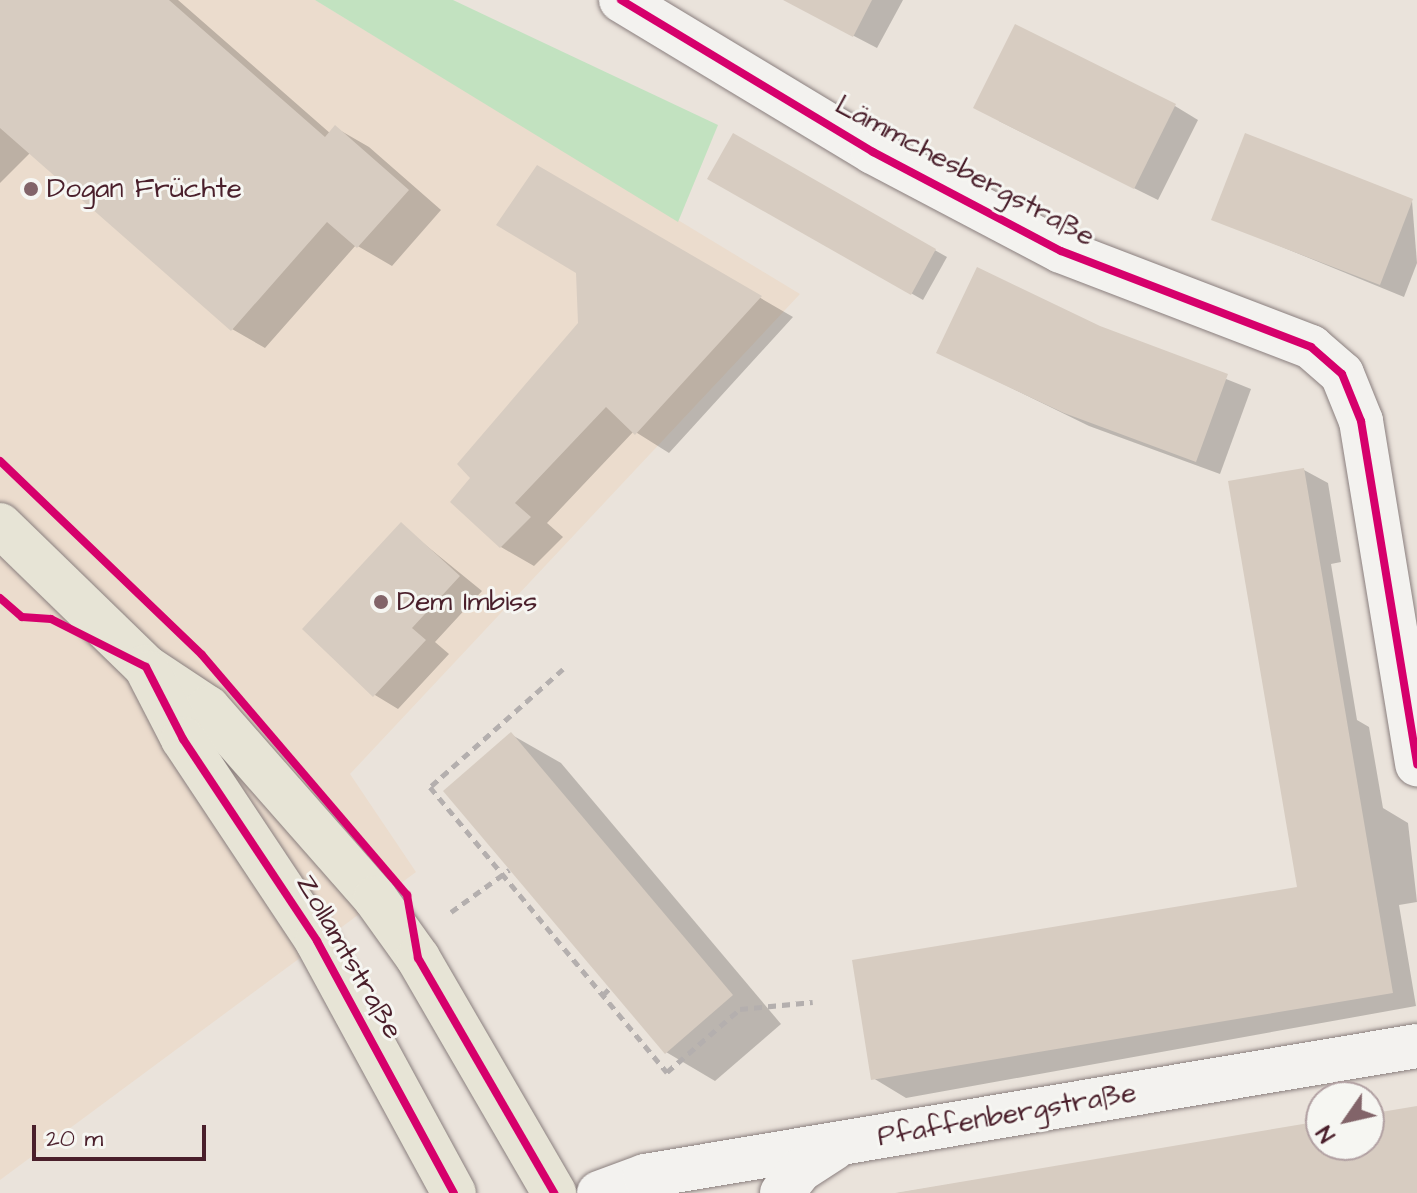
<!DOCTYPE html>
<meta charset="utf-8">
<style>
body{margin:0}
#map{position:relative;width:1417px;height:1193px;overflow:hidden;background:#eae3db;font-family:"Architects Daughter",sans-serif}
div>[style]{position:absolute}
.built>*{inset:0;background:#ebdccd}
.green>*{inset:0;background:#c2e2c0}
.shadow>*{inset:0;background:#0003}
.building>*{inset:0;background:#d7ccc1}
.path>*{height:5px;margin-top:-2.5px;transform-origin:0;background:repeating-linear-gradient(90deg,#b4afae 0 8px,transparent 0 14px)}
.roads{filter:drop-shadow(0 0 2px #8a7f7e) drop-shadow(0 0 2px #8a7f7e)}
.street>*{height:44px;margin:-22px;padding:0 22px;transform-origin:22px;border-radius:22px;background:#f3f2ef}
.primary>*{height:44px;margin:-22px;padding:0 22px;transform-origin:22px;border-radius:22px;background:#e7e4d6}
.cycleway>*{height:8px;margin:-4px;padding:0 4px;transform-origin:4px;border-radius:4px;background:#d6006c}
.dots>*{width:22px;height:22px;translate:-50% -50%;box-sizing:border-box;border:4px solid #f6f6f2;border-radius:50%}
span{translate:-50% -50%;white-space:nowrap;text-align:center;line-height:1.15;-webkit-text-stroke:6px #f6f6f2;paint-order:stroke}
.street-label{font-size:28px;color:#4a1f2b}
.poi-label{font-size:28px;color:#4a1f2b}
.left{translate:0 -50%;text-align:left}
.north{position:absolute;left:1305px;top:1081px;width:80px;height:80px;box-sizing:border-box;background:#f6f6f2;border:2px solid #b1a0a2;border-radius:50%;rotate:236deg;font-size:22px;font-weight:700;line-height:32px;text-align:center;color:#4a1f2b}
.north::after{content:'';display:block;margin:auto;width:28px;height:36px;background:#826469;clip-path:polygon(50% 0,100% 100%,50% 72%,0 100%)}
.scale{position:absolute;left:32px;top:1125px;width:174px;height:36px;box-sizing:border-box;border:4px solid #4a1f2b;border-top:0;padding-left:10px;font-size:24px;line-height:28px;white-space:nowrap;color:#4a1f2b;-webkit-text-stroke:6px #f6f6f2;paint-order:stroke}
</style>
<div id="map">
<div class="built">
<i style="clip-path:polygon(0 0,315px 0,800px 294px,350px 774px,416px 872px,0 1180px)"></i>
</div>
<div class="green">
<i style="clip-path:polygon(315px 0,453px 0,718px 125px,678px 222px)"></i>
</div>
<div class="shadow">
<i style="clip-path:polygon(0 0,178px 0,331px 134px,336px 128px,369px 147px,441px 210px,392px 266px,356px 245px,265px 348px,232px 329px,31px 152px,0 183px)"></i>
<i style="clip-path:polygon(785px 0,903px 0,877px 48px)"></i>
<i style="clip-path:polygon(1175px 106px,1198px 120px,1158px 200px,999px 121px)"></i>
<i style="clip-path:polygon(733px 136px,947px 257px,923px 300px,710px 178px)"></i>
<i style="clip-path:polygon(537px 168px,793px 317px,669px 453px,634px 431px,547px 523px,563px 537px,534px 566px,501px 547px,473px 478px,580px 323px,578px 272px)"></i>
<i style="clip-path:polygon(1412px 201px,1417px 263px,1404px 297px,1214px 219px)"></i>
<i style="clip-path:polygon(1099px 328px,1251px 389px,1220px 474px,1089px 426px,938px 352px)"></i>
<i style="clip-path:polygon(1304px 470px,1328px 483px,1341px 562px,1331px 564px,1357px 720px,1369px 727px,1383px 808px,1408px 823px,1417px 902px,1399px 905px,1416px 1006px,906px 1098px,873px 1078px,1299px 888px)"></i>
<i style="clip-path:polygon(401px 525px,482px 591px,435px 642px,449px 654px,398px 709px,375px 695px)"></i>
<i style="clip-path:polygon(512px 735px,561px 763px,781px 1024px,715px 1081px,666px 1052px)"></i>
<i style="clip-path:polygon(1417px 1108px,1417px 1193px,898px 1193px,1321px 1123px,1321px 1145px,1369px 1145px,1369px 1116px)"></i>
</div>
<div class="building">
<i style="clip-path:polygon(0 0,169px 0,325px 137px,335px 125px,409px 190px,357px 248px,327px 222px,231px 331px,0 128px)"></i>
<i style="clip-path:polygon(783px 0,872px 0,853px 37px)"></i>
<i style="clip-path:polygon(1015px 24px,1176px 104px,1134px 189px,973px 108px)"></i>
<i style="clip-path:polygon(733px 133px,936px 249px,911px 295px,707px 179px)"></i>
<i style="clip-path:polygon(1245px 133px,1413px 199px,1380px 285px,1211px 220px)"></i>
<i style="clip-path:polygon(537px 165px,762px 296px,635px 435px,606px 407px,515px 503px,531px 517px,500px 548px,450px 502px,470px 478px,457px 464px,578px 323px,576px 273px,496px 225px)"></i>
<i style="clip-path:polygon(977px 267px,1100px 326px,1228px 374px,1196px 462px,1064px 413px,936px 353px)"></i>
<i style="clip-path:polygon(1304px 468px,1393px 993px,871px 1080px,852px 960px,1297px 887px,1228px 481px)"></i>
<i style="clip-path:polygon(401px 522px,460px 576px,412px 628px,426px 640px,373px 697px,302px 629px)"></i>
<i style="clip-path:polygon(511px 732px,733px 995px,665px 1054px,443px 791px)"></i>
<i style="clip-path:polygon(1417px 1106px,1417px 1193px,895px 1193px,1321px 1121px,1321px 1145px,1369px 1145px,1369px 1114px)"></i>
</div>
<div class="path">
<i style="left:563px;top:669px;width:178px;rotate:138.4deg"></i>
<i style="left:430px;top:787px;width:371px;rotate:50.3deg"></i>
<i style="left:667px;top:1072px;width:96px;rotate:-40.8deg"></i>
<i style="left:740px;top:1009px;width:73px;rotate:-5.5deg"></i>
<i style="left:451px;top:912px;width:72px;rotate:-35.9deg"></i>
<i style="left:603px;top:995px;width:8px;rotate:-45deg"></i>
</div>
<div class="roads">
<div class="street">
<i style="left:621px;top:0;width:294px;rotate:31.1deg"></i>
<i style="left:873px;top:152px;width:212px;rotate:27.8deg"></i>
<i style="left:1061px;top:251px;width:268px;rotate:21deg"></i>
<i style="left:1311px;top:347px;width:41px;rotate:41.1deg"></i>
<i style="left:1342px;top:374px;width:51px;rotate:68deg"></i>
<i style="left:1361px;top:421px;width:348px;rotate:80.7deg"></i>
<i style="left:599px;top:1193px;width:49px;rotate:-20.3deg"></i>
<i style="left:645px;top:1176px;width:783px;rotate:-9.56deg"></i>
<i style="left:782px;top:1193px;width:29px;rotate:-52deg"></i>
<i style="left:800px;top:1170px;width:40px;rotate:-32.9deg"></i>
</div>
<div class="primary">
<i style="left:0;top:525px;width:204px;rotate:44.2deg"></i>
<i style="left:146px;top:667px;width:74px;rotate:33.5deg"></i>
<i style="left:208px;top:708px;width:253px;rotate:48.7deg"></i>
<i style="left:375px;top:898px;width:74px;rotate:54.4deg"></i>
<i style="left:418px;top:958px;width:272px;rotate:59.9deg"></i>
<i style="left:149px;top:673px;width:74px;rotate:62.7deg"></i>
<i style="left:183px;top:739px;width:242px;rotate:56.4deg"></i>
<i style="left:317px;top:941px;width:287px;rotate:61.5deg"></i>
</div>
</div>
<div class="cycleway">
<i style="left:621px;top:0;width:294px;rotate:31.1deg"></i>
<i style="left:873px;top:152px;width:212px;rotate:27.8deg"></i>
<i style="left:1061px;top:251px;width:268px;rotate:21deg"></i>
<i style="left:1311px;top:347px;width:41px;rotate:41.1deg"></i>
<i style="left:1342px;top:374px;width:51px;rotate:68deg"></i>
<i style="left:1361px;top:421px;width:348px;rotate:80.7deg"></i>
<i style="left:0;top:461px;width:280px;rotate:43.8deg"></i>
<i style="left:202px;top:655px;width:316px;rotate:49.5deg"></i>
<i style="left:407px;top:895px;width:64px;rotate:80.1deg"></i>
<i style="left:418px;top:958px;width:272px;rotate:59.9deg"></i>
<i style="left:0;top:598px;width:29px;rotate:41deg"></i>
<i style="left:22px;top:617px;width:29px;rotate:4deg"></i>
<i style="left:51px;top:619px;width:106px;rotate:26.8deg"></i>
<i style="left:146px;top:667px;width:81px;rotate:62.8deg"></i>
<i style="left:183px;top:739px;width:242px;rotate:56.4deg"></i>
<i style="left:317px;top:941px;width:287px;rotate:61.5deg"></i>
</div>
<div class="dots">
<i style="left:31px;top:189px;background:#826469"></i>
<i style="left:381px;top:602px;background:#826469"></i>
</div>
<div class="street-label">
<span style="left:965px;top:171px;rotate:28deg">Lämmchesbergstraße</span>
<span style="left:349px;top:957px;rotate:60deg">Zollamtstraße</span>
<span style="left:1007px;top:1115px;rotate:-10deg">Pfaffenbergstraße</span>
</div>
<div class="poi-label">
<span class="left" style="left:47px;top:189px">Dogan Früchte</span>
<span class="left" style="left:397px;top:602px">Dem Imbiss</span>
</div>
<div class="north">N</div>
<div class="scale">20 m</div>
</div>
